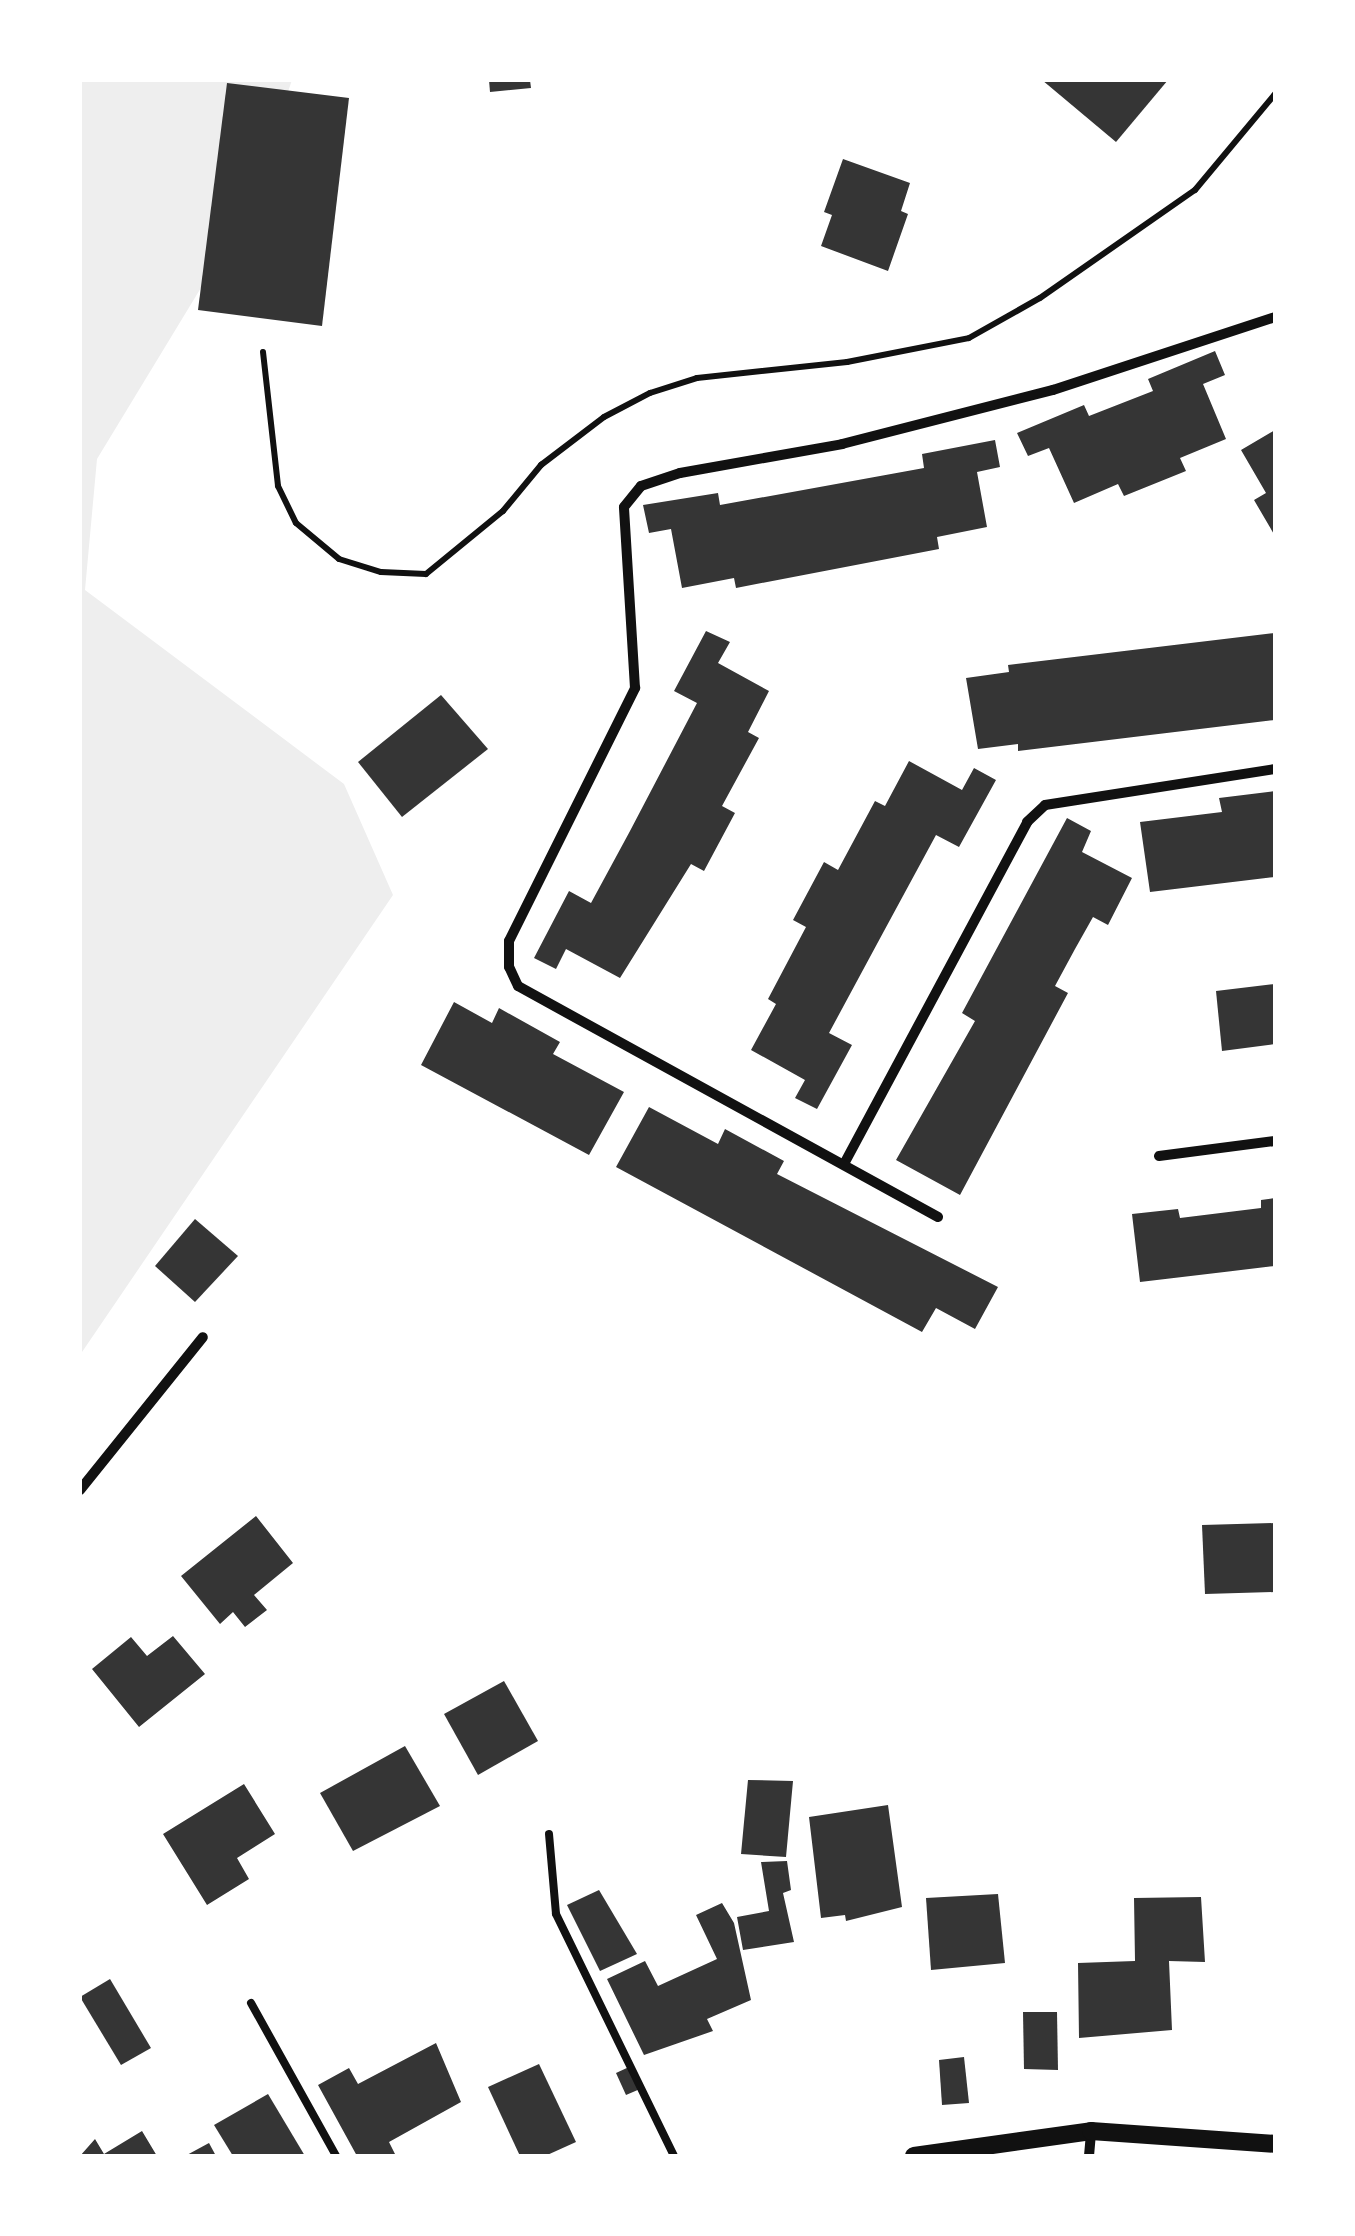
<!DOCTYPE html>
<style>
body{margin:0}
#map{position:relative;width:1355px;height:2236px;overflow:hidden;background:#fff;font-family:"Roboto Condensed",sans-serif}
div>[style]{position:absolute}
.green>*{inset:0;background:#eee}
.building>*{inset:0;background:#353535}
.path>*{height:6px;margin:-3px;padding:0 3px;transform-origin:3px;border-radius:3px;background:#111}
.service>*{height:8px;margin:-4px;padding:0 4px;transform-origin:4px;border-radius:4px;background:#111}
.minor>*{height:10px;margin:-5px;padding:0 5px;transform-origin:5px;border-radius:5px;background:#111}
.tertiary>*{height:18px;margin:-9px;padding:0 9px;transform-origin:9px;border-radius:9px;background:#111}
span{translate:-50% -50%;white-space:nowrap;text-align:center;line-height:1.15;-webkit-text-stroke:8px #fff;paint-order:stroke}
.frame{position:absolute;inset:0;border:82px solid #fff;pointer-events:none}
</style>
<div id="map">
<div class="green">
<i style="clip-path:polygon(80px 80px,292px 80px,247px 212px,97px 459px,85px 590px,344px 784px,393px 895px,80px 1355px)"></i>
</div>
<div class="building">
<i style="clip-path:polygon(489px 80px,530px 80px,531px 88px,490px 92px)"></i>
<i style="clip-path:polygon(1042px 80px,1168px 80px,1116px 142px)"></i>
<i style="clip-path:polygon(227px 83px,349px 98px,322px 326px,198px 310px)"></i>
<i style="clip-path:polygon(843px 159px,910px 183px,901px 211px,908px 214px,888px 271px,821px 246px,832px 215px,824px 212px)"></i>
<i style="clip-path:polygon(1215px 351px,1225px 375px,1203px 384px,1226px 439px,1180px 458px,1186px 471px,1124px 496px,1118px 484px,1074px 503px,1049px 448px,1028px 456px,1017px 433px,1084px 405px,1089px 416px,1153px 391px,1148px 379px)"></i>
<i style="clip-path:polygon(1275px 430px,1275px 536px,1254px 500px,1266px 493px,1241px 450px)"></i>
<i style="clip-path:polygon(995px 440px,1000px 467px,977px 472px,987px 527px,937px 537px,939px 549px,736px 588px,734px 578px,682px 588px,671px 529px,649px 533px,643px 505px,718px 493px,720px 505px,924px 468px,922px 454px)"></i>
<i style="clip-path:polygon(706px 631px,730px 642px,718px 663px,769px 691px,748px 732px,759px 738px,722px 806px,735px 813px,704px 871px,691px 864px,620px 978px,566px 949px,556px 969px,534px 958px,569px 891px,591px 903px,630px 831px,697px 703px,674px 691px)"></i>
<i style="clip-path:polygon(1275px 633px,1275px 720px,1018px 751px,1018px 744px,978px 749px,966px 678px,1009px 672px,1008px 665px)"></i>
<i style="clip-path:polygon(441px 695px,488px 749px,402px 817px,358px 762px)"></i>
<i style="clip-path:polygon(909px 761px,962px 790px,974px 768px,996px 780px,959px 847px,936px 835px,884px 931px,829px 1033px,852px 1045px,817px 1109px,795px 1098px,805px 1080px,751px 1050px,776px 1004px,768px 999px,806px 927px,793px 920px,824px 862px,838px 870px,875px 801px,885px 806px)"></i>
<i style="clip-path:polygon(1275px 791px,1275px 877px,1150px 892px,1140px 822px,1222px 812px,1219px 798px)"></i>
<i style="clip-path:polygon(1067px 818px,1091px 831px,1082px 852px,1132px 878px,1108px 925px,1093px 917px,1075px 949px,1055px 986px,1068px 993px,960px 1195px,896px 1160px,975px 1021px,962px 1013px)"></i>
<i style="clip-path:polygon(1275px 984px,1275px 1044px,1222px 1051px,1216px 991px)"></i>
<i style="clip-path:polygon(454px 1002px,492px 1023px,499px 1008px,560px 1042px,553px 1054px,624px 1092px,589px 1155px,421px 1065px)"></i>
<i style="clip-path:polygon(649px 1107px,718px 1144px,725px 1129px,784px 1161px,777px 1174px,998px 1287px,975px 1329px,936px 1308px,922px 1332px,616px 1167px)"></i>
<i style="clip-path:polygon(1275px 1198px,1275px 1266px,1140px 1282px,1132px 1214px,1178px 1209px,1180px 1218px,1261px 1208px,1261px 1200px)"></i>
<i style="clip-path:polygon(195px 1219px,238px 1256px,195px 1302px,155px 1266px)"></i>
<i style="clip-path:polygon(256px 1516px,293px 1563px,254px 1595px,267px 1610px,245px 1627px,233px 1612px,220px 1624px,181px 1576px)"></i>
<i style="clip-path:polygon(1275px 1523px,1275px 1592px,1205px 1594px,1202px 1525px)"></i>
<i style="clip-path:polygon(173px 1636px,205px 1674px,139px 1727px,92px 1669px,131px 1637px,147px 1656px)"></i>
<i style="clip-path:polygon(504px 1681px,538px 1741px,478px 1775px,444px 1714px)"></i>
<i style="clip-path:polygon(405px 1746px,440px 1806px,353px 1851px,320px 1793px)"></i>
<i style="clip-path:polygon(748px 1780px,793px 1781px,786px 1857px,741px 1854px)"></i>
<i style="clip-path:polygon(244px 1784px,275px 1834px,237px 1858px,249px 1879px,207px 1905px,163px 1834px)"></i>
<i style="clip-path:polygon(888px 1805px,902px 1907px,846px 1921px,845px 1915px,821px 1918px,809px 1817px)"></i>
<i style="clip-path:polygon(787px 1861px,791px 1890px,783px 1893px,794px 1942px,743px 1950px,737px 1917px,769px 1911px,761px 1862px)"></i>
<i style="clip-path:polygon(599px 1890px,637px 1954px,600px 1971px,567px 1905px)"></i>
<i style="clip-path:polygon(998px 1894px,1005px 1963px,931px 1970px,926px 1898px)"></i>
<i style="clip-path:polygon(1201px 1897px,1205px 1962px,1169px 1961px,1172px 2030px,1079px 2038px,1078px 1963px,1135px 1961px,1134px 1898px)"></i>
<i style="clip-path:polygon(722px 1903px,734px 1923px,751px 2000px,707px 2019px,713px 2031px,644px 2055px,607px 1979px,645px 1961px,658px 1986px,717px 1959px,696px 1915px)"></i>
<i style="clip-path:polygon(110px 1979px,151px 2048px,121px 2065px,80px 1997px)"></i>
<i style="clip-path:polygon(1023px 2012px,1057px 2012px,1058px 2070px,1024px 2069px)"></i>
<i style="clip-path:polygon(436px 2043px,461px 2102px,389px 2142px,396px 2156px,357px 2156px,318px 2085px,349px 2068px,358px 2084px)"></i>
<i style="clip-path:polygon(964px 2057px,969px 2103px,942px 2105px,939px 2060px)"></i>
<i style="clip-path:polygon(539px 2064px,576px 2142px,545px 2156px,520px 2156px,488px 2087px)"></i>
<i style="clip-path:polygon(629px 2067px,640px 2089px,626px 2095px,616px 2073px)"></i>
<i style="clip-path:polygon(268px 2094px,305px 2156px,233px 2156px,214px 2125px)"></i>
<i style="clip-path:polygon(142px 2131px,157px 2156px,80px 2156px,95px 2139px,104px 2154px)"></i>
<i style="clip-path:polygon(209px 2143px,216px 2156px,185px 2156px)"></i>
</div>
<div class="path">
<i style="left:263px;top:352px;width:135px;rotate:83.6deg"></i>
<i style="left:278px;top:486px;width:41px;rotate:64.1deg"></i>
<i style="left:296px;top:523px;width:56px;rotate:39.9deg"></i>
<i style="left:339px;top:559px;width:44px;rotate:17.2deg"></i>
<i style="left:381px;top:572px;width:45px;rotate:2.5deg"></i>
<i style="left:426px;top:574px;width:99px;rotate:-39.3deg"></i>
<i style="left:503px;top:511px;width:60px;rotate:-50.4deg"></i>
<i style="left:541px;top:465px;width:79px;rotate:-37.3deg"></i>
<i style="left:604px;top:417px;width:52px;rotate:-27.6deg"></i>
<i style="left:650px;top:393px;width:49px;rotate:-17.7deg"></i>
<i style="left:697px;top:378px;width:151px;rotate:-6.1deg"></i>
<i style="left:847px;top:362px;width:124px;rotate:-11.1deg"></i>
<i style="left:969px;top:338px;width:81px;rotate:-29.4deg"></i>
<i style="left:1040px;top:298px;width:189px;rotate:-34.9deg"></i>
<i style="left:1195px;top:190px;width:125px;rotate:-50.2deg"></i>
</div>
<div class="service">
<i style="left:549px;top:1834px;width:80px;rotate:85deg"></i>
<i style="left:556px;top:1914px;width:269px;rotate:64deg"></i>
<i style="left:251px;top:2003px;width:175px;rotate:60.9deg"></i>
</div>
<div class="minor">
<i style="left:1159px;top:1156px;width:117px;rotate:-7.4deg"></i>
<i style="left:844px;top:1164px;width:388px;rotate:-61.8deg"></i>
<i style="left:1027px;top:822px;width:25px;rotate:-43deg"></i>
<i style="left:1045px;top:805px;width:233px;rotate:-8.9deg"></i>
<i style="left:938px;top:1217px;width:479px;rotate:-151.2deg"></i>
<i style="left:518px;top:986px;width:21px;rotate:-115deg"></i>
<i style="left:509px;top:967px;width:26px;rotate:-90deg"></i>
<i style="left:509px;top:941px;width:283px;rotate:-63.5deg"></i>
<i style="left:635px;top:688px;width:181px;rotate:-93.5deg"></i>
<i style="left:624px;top:507px;width:27px;rotate:-51deg"></i>
<i style="left:641px;top:486px;width:41px;rotate:-18.4deg"></i>
<i style="left:680px;top:473px;width:165px;rotate:-10.1deg"></i>
<i style="left:842px;top:444px;width:218px;rotate:-14.4deg"></i>
<i style="left:1053px;top:390px;width:234px;rotate:-18.2deg"></i>
<i style="left:80px;top:1490px;width:196px;rotate:-51.2deg"></i>
<i style="left:1089px;top:2156px;width:25px;rotate:-85deg"></i>
</div>
<div class="tertiary">
<i style="left:914px;top:2156px;width:179px;rotate:-8deg"></i>
<i style="left:1091px;top:2131px;width:184px;rotate:4deg"></i>
</div>
<div class="frame"></div>
</div>
